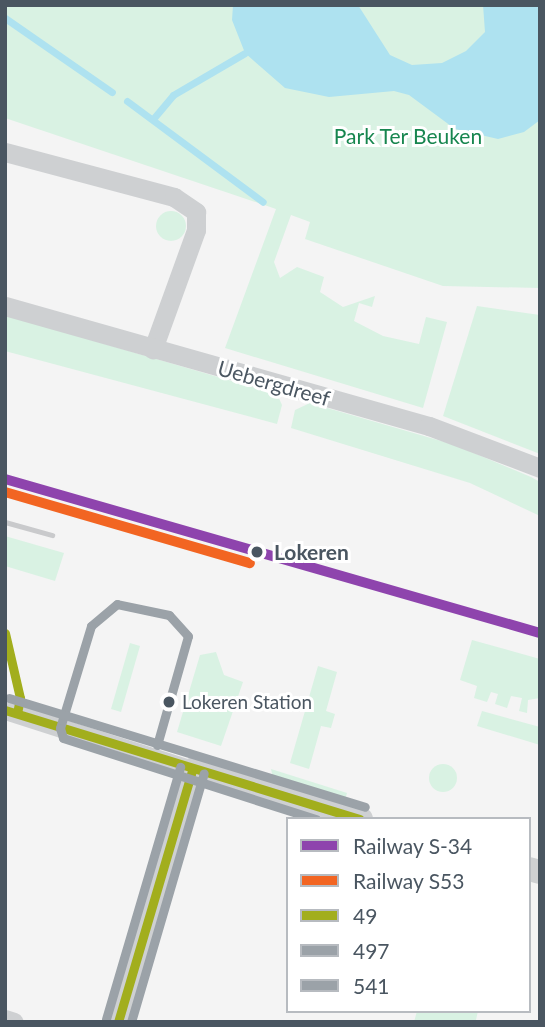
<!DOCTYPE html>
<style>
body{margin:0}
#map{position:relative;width:545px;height:1027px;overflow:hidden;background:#f4f4f4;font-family:Lato,sans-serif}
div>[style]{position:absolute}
.green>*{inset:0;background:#d9f2e3}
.round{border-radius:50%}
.water>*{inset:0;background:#aee2f0}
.stream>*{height:7px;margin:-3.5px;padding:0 3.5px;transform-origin:3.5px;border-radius:3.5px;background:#aee2f0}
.minor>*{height:19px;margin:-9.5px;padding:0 9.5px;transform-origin:9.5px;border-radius:9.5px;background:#ced0d2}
.tertiary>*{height:24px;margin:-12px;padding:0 12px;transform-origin:12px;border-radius:12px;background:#ced0d2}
.rail>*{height:5px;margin:-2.5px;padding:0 2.5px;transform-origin:2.5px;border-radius:2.5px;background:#c9cacc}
.bus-1>*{height:9px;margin:-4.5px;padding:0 4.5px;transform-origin:4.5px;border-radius:4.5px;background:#a2ae1d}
.bus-2>*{height:9px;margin:-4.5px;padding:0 4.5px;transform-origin:4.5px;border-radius:4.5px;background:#9ba2a8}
.bus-3>*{height:9px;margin:-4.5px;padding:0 4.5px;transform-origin:4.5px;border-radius:4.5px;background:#9ba2a8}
.rail-1>*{height:10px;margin:-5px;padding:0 5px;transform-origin:5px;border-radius:5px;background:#8e44ad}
.rail-2>*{height:10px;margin:-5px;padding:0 5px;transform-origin:5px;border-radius:5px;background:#f26522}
.dots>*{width:19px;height:19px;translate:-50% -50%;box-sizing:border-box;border:4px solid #fff;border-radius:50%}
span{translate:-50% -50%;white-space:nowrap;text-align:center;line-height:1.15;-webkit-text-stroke:6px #fff;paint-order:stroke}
.bus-label{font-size:19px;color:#4a5661}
.left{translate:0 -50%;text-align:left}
.park-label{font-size:21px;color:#17864f}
.street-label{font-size:21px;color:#4a5661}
.stop-label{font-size:21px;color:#4a5661;font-weight:700}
.frame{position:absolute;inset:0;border:7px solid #4a5661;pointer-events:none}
.legend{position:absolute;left:286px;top:817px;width:245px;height:196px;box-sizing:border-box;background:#fff;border:2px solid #b7bbc0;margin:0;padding:9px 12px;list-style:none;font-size:21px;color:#4a5661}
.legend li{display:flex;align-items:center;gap:14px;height:35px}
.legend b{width:35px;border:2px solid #b7bbc0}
</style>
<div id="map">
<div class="green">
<i style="clip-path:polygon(5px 5px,540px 5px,540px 288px,443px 286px,305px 239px,310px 222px,291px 215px,274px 262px,280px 278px,297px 267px,324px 277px,320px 292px,343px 307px,375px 296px,372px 307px,359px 303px,354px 321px,383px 336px,419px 344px,426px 317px,447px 322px,423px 408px,225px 348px,276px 209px,5px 118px)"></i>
<i class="round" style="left:156px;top:211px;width:30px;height:30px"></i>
<i style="clip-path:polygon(477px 306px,540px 315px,540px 454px,443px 416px)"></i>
<i style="clip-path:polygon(5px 315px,277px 394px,282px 405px,277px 424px,5px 351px)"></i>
<i style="clip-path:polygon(310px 403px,455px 445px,531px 477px,540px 482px,540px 516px,470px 483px,291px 428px,295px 410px)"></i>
<i style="clip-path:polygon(5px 536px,64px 553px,55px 581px,5px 566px)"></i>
<i style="clip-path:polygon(472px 640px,540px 659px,540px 698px,528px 700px,527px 713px,519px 711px,522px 698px,511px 696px,507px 708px,495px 704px,498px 694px,491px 692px,487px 702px,474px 698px,477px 686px,460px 680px)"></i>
<i style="clip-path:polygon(130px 643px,140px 646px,121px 712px,111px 709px)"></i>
<i style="clip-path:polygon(216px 652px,224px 675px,243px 682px,221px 746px,177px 732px,200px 655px)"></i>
<i style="clip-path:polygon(318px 666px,337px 672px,326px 711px,335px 714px,331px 728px,321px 726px,309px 769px,290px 763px)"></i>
<i style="clip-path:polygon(482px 711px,540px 727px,540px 745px,477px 726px)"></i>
<i class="round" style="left:429px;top:764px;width:28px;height:28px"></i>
<i style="clip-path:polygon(271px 769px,347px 793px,345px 800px,273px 778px)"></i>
<i style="clip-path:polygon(417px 1011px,478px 1011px,476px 1020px,481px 1022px,414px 1022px)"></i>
</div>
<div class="water">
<i style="clip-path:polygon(233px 5px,358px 5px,390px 55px,412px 65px,442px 63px,466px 51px,485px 32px,483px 5px,538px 5px,540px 120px,524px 132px,498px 139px,455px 129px,409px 95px,394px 91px,329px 97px,285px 88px,245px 53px,232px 20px)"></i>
</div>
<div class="stream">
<i style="left:5px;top:18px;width:130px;rotate:34.7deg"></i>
<i style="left:127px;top:101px;width:169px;rotate:36.6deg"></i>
<i style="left:153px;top:119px;width:31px;rotate:-50deg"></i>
<i style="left:173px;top:95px;width:83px;rotate:-30.3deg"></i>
</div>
<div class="minor">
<i style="left:5px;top:152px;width:175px;rotate:14.9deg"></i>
<i style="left:174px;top:197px;width:27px;rotate:34deg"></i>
<i style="left:196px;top:212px;width:18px;rotate:90deg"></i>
<i style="left:196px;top:230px;width:127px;rotate:109.9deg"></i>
<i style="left:5px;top:306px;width:441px;rotate:15.8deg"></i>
<i style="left:429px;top:426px;width:119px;rotate:20.7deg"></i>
<i style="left:5px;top:710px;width:196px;rotate:17.8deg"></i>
<i style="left:5px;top:1019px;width:9px;rotate:18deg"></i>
</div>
<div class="tertiary">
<i style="left:529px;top:869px;width:11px;rotate:15deg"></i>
<i style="left:118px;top:1022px;width:263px;rotate:-73.6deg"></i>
<i style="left:192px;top:770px;width:176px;rotate:16.2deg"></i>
</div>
<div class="rail">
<i style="left:5px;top:522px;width:49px;rotate:15.5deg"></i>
</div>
<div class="bus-1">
<i style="left:5px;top:633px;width:67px;rotate:77deg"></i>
<i style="left:20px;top:698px;width:15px;rotate:101deg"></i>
<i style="left:5px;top:710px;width:371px;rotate:17.1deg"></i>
<i style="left:118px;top:1022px;width:263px;rotate:-73.6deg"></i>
</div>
<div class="bus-2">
<i style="left:157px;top:745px;width:113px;rotate:-74.1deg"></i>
<i style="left:188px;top:636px;width:28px;rotate:-132deg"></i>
<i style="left:169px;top:615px;width:53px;rotate:-168.1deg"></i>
<i style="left:117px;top:604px;width:34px;rotate:140deg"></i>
<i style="left:91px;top:626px;width:107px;rotate:106.9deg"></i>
<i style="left:60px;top:728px;width:10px;rotate:73deg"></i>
<i style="left:63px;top:738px;width:266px;rotate:17.8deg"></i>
<i style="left:131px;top:1022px;width:259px;rotate:-73.7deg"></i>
</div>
<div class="bus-3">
<i style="left:9px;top:698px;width:372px;rotate:17deg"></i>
<i style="left:106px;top:1019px;width:263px;rotate:-73.6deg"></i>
</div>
<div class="rail-1">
<i style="left:5px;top:479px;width:557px;rotate:16.06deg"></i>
</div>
<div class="rail-2">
<i style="left:5px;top:492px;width:255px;rotate:16.2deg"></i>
</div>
<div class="dots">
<i style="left:257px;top:552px;background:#4a5661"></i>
<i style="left:169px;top:702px;background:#4a5661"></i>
</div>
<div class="bus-label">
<span class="left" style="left:182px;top:702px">Lokeren Station</span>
</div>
<div class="park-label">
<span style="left:408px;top:136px">Park Ter Beuken</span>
</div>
<div class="street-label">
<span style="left:274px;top:383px;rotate:16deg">Uebergdreef</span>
</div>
<div class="stop-label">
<span class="left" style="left:274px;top:552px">Lokeren</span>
</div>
<div class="frame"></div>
<ul class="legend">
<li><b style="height:9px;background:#8e44ad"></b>Railway S-34</li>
<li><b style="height:9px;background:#f26522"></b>Railway S53</li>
<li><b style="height:9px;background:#a2ae1d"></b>49</li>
<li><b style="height:9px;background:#9ba2a8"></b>497</li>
<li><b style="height:9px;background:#9ba2a8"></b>541</li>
</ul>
</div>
